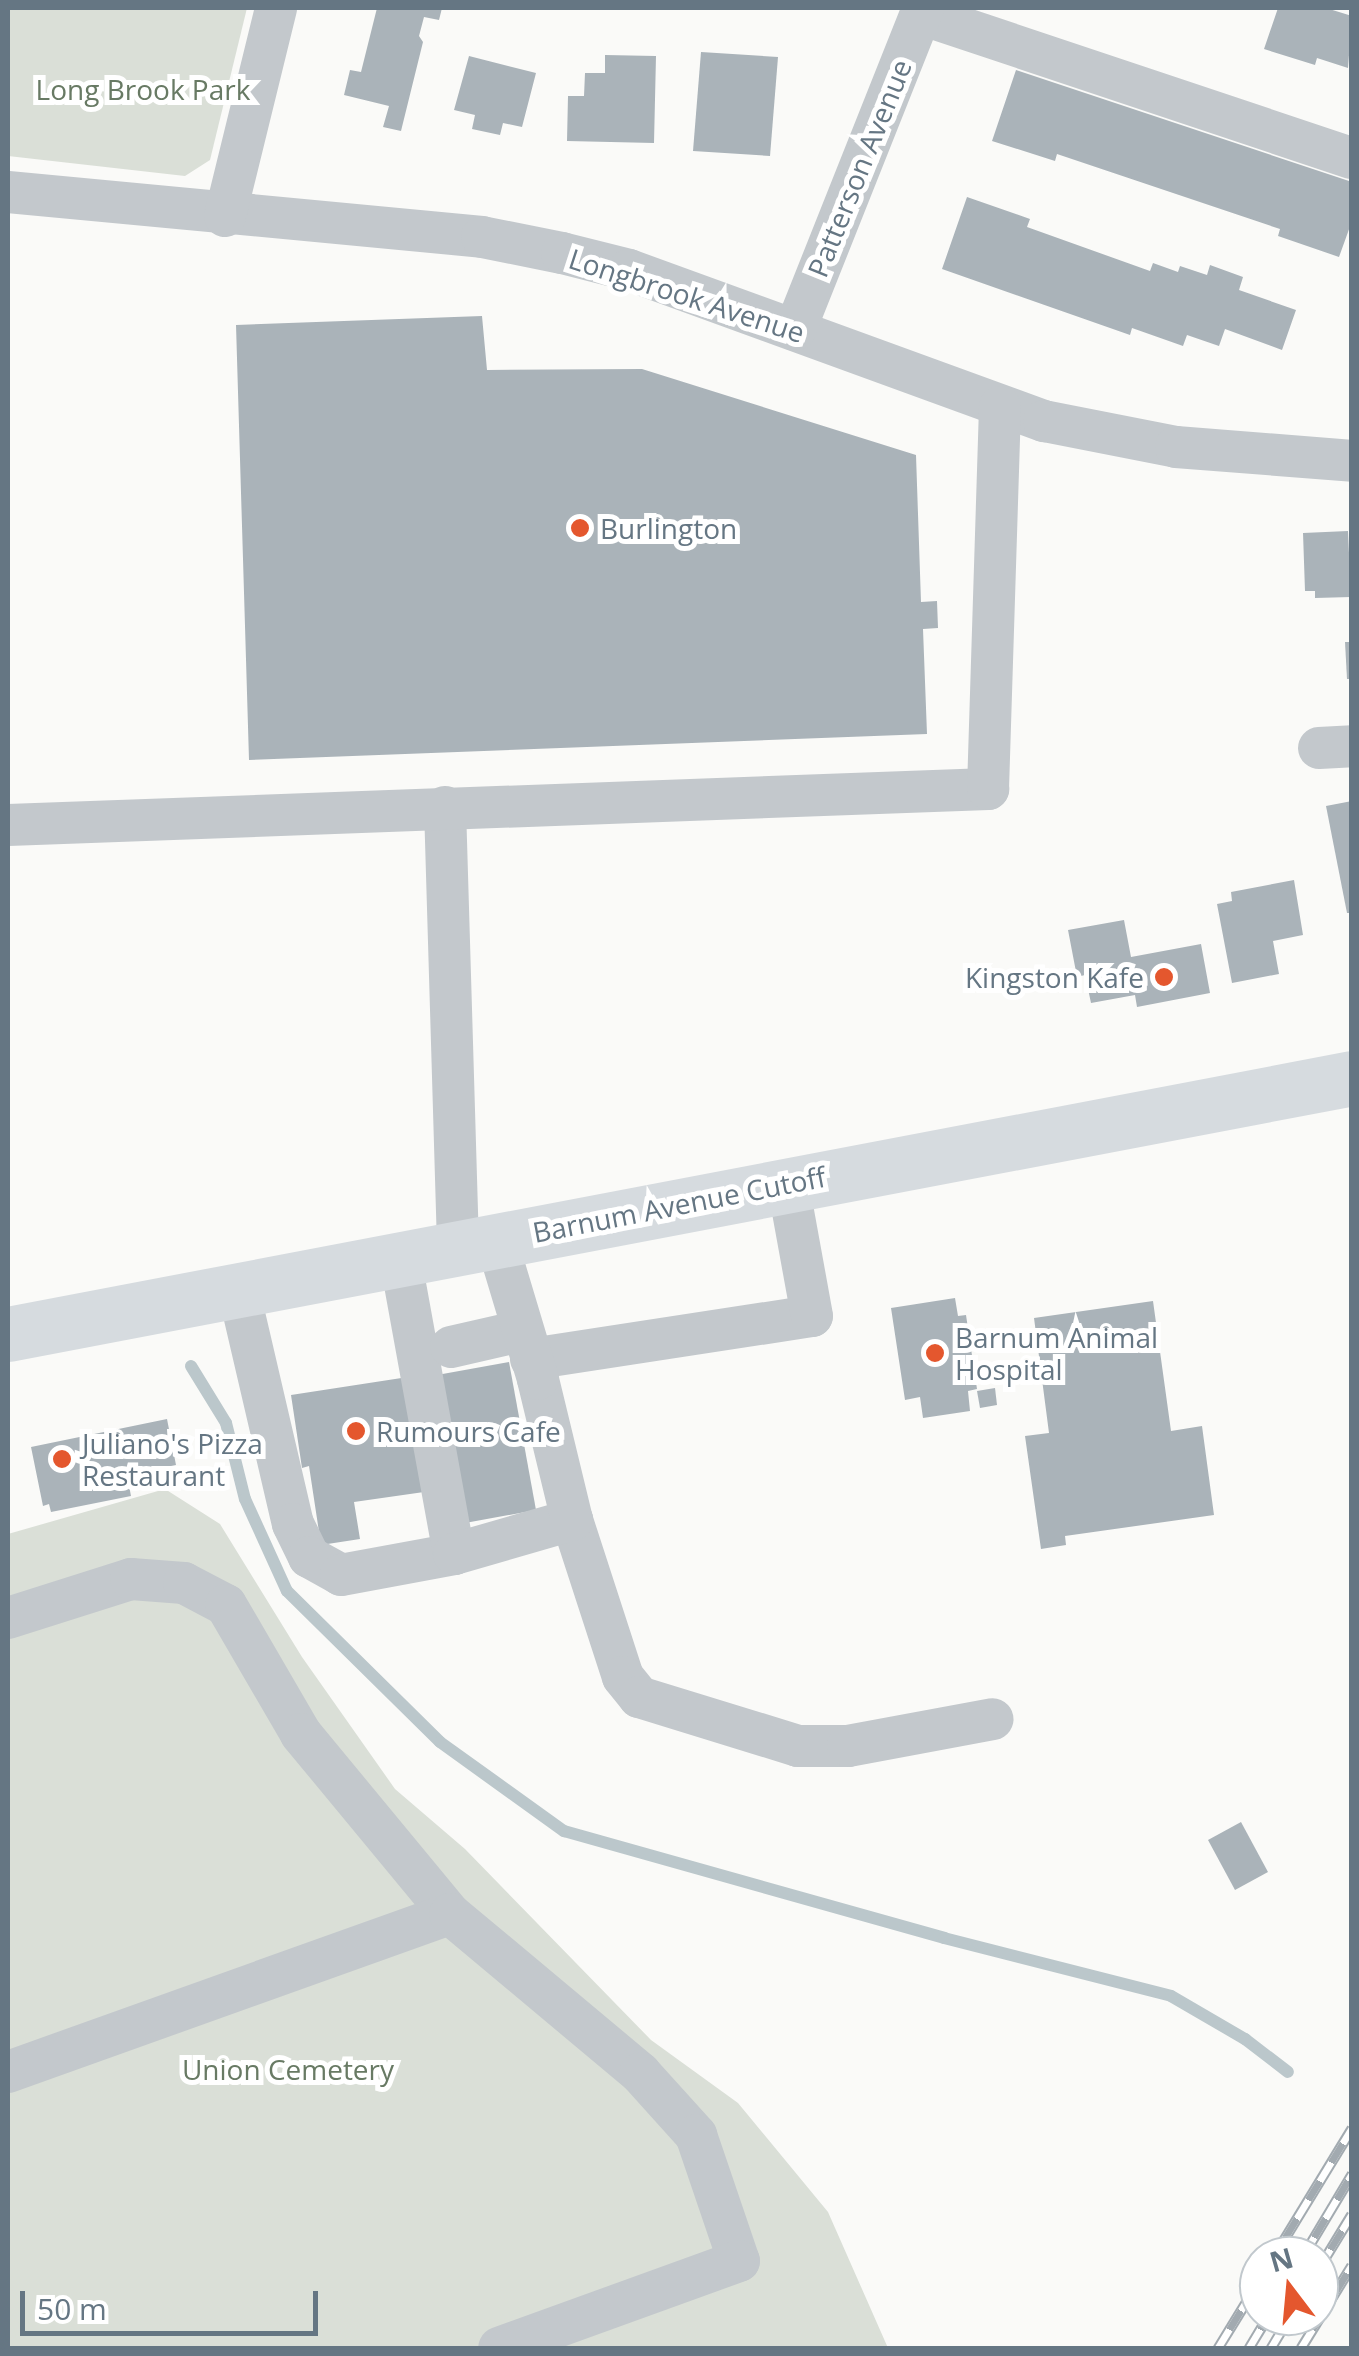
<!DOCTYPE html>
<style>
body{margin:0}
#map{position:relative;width:1359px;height:2356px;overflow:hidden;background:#fafaf8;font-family:"Open Sans",sans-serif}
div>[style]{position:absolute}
.green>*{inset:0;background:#dadfd7}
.stream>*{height:12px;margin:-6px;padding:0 6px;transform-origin:6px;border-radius:6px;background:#bbc7cb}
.building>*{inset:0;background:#aab3b9}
.minor>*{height:42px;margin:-21px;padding:0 21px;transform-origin:21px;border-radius:21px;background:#c3c8cc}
.major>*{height:55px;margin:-27.5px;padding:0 27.5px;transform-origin:27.5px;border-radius:27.5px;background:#d6dbdf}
.rail>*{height:11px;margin-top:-5.5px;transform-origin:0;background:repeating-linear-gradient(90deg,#fff 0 22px,#a2aab0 0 44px);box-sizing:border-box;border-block:2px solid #a2aab0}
.dots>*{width:28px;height:28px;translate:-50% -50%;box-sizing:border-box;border:5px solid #fff;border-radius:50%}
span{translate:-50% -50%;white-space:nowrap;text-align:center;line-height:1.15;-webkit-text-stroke:10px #fff;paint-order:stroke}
.park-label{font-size:28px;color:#687a64}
.street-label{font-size:28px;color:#657683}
.poi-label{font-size:28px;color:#657683}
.left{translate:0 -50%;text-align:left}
.right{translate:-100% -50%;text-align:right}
.frame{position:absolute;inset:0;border:10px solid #657683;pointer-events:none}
.north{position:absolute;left:1239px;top:2236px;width:100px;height:100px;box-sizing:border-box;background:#fff;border:2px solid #c1c8cd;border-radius:50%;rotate:344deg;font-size:28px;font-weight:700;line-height:40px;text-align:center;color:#657683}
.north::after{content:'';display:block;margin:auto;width:35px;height:45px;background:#e4572e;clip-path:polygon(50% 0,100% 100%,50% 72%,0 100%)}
.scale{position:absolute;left:20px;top:2291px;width:298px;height:45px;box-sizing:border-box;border:5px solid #657683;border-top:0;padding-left:12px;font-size:30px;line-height:35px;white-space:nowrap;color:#657683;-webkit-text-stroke:8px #fff;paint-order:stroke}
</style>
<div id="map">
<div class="green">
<i style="clip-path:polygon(8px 8px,247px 8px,210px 160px,185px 176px,8px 156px)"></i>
<i style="clip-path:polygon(165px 1489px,220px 1524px,302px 1657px,395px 1789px,465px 1849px,651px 2040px,738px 2103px,828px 2212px,888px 2348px,8px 2348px,8px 1534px)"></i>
</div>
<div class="stream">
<i style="left:191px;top:1366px;width:67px;rotate:58.4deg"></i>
<i style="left:226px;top:1423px;width:78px;rotate:76deg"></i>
<i style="left:245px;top:1499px;width:101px;rotate:65.5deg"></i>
<i style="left:287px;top:1591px;width:215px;rotate:44.6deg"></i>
<i style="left:440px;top:1742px;width:153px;rotate:35.7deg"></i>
<i style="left:564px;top:1831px;width:395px;rotate:15.7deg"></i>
<i style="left:944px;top:1938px;width:234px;rotate:14.3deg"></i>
<i style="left:1171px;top:1996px;width:86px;rotate:30.2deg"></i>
<i style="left:1245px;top:2039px;width:54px;rotate:37.5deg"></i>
</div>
<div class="building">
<i style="clip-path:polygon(377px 8px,442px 8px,439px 20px,424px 17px,419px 36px,423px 42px,401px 131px,383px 127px,389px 106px,344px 95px,350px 70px,361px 72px)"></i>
<i style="clip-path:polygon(1278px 8px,1326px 8px,1352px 16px,1348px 68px,1317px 58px,1315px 65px,1264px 49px)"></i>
<i style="clip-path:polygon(701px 52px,778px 57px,770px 156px,693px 151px)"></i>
<i style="clip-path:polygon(605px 55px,656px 56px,654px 143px,567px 141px,568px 96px,584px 96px,585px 73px,605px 73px)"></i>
<i style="clip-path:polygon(469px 56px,536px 73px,522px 127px,503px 123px,500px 135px,472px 129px,475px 115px,454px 110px)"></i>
<i style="clip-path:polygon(1016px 70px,1352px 182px,1352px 221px,1339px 257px,1278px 236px,1280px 229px,1057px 154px,1055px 161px,992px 141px)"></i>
<i style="clip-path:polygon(967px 197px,1030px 219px,1027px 227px,1150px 271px,1153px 263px,1178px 272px,1180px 266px,1207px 275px,1210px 265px,1243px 277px,1239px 290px,1296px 310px,1282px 350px,1225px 329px,1219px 346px,1187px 335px,1183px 346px,1132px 328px,1130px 335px,942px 269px)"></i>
<i style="clip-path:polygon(482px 316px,487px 370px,642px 369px,916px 455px,921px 602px,937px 601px,938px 628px,923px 629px,927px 734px,249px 760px,236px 325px)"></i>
<i style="clip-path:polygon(1348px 531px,1351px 597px,1315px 598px,1315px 591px,1305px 591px,1303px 533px)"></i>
<i style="clip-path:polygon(1345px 642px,1352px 642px,1352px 679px,1347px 679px)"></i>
<i style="clip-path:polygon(1352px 801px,1352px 913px,1347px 913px,1326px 806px)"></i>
<i style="clip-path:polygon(1294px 880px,1303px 935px,1273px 941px,1279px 974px,1232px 983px,1217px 904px,1232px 901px,1231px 892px)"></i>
<i style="clip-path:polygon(1124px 920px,1131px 957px,1201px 944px,1210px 993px,1137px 1007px,1135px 995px,1091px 1003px,1085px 975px,1077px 977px,1068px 930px)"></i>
<i style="clip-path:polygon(955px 1298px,958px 1316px,966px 1315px,977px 1389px,968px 1391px,970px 1411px,923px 1418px,920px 1397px,905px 1400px,891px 1308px)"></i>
<i style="clip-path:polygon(1153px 1301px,1171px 1431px,1202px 1426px,1214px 1515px,1065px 1536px,1066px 1545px,1041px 1549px,1025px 1436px,1049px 1433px,1034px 1318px)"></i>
<i style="clip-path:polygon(509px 1362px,536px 1510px,465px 1523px,437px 1375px)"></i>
<i style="clip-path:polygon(408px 1377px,424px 1492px,354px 1502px,360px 1539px,321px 1545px,309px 1466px,302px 1468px,291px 1395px)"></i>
<i style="clip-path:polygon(995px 1388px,997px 1405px,980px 1408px,977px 1391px)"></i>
<i style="clip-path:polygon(167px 1419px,176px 1465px,127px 1475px,131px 1496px,51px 1512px,49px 1504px,43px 1506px,31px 1447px)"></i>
<i style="clip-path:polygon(1241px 1822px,1268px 1872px,1235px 1890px,1208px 1840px)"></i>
</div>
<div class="minor">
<i style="left:921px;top:14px;width:454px;rotate:18.5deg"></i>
<i style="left:8px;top:192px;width:476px;rotate:5.4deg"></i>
<i style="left:482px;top:237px;width:82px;rotate:11.3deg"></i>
<i style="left:562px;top:253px;width:69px;rotate:14.2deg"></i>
<i style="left:629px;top:270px;width:442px;rotate:20deg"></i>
<i style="left:1044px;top:421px;width:135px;rotate:11.1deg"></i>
<i style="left:1176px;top:447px;width:177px;rotate:4.5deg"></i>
<i style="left:225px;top:216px;width:214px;rotate:-76.2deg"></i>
<i style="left:795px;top:330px;width:347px;rotate:-68.3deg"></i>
<i style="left:1319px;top:748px;width:33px;rotate:-3deg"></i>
<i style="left:445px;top:807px;width:439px;rotate:88.3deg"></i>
<i style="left:8px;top:825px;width:981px;rotate:-2.1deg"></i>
<i style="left:988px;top:789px;width:382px;rotate:-88.2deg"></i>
<i style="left:238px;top:1288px;width:242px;rotate:76.9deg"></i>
<i style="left:293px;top:1524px;width:37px;rotate:64deg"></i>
<i style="left:309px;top:1557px;width:37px;rotate:29deg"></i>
<i style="left:341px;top:1575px;width:115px;rotate:-10.5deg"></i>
<i style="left:454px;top:1554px;width:302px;rotate:-100.3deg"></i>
<i style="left:451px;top:1347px;width:72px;rotate:-12.9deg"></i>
<i style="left:531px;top:1359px;width:284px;rotate:-8.7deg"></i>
<i style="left:812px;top:1316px;width:134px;rotate:-100.3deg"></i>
<i style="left:572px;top:1520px;width:165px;rotate:72deg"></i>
<i style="left:623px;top:1677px;width:26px;rotate:51deg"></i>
<i style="left:639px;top:1697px;width:166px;rotate:17.1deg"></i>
<i style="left:798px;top:1746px;width:50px"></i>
<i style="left:848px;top:1746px;width:147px;rotate:-10.5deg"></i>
<i style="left:454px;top:1554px;width:123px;rotate:-16.1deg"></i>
<i style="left:572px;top:1520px;width:145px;rotate:-103.6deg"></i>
<i style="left:538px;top:1379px;width:146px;rotate:-106.7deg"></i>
<i style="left:8px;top:1618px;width:129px;rotate:-17.6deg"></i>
<i style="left:131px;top:1579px;width:53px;rotate:4.3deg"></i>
<i style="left:184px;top:1583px;width:47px;rotate:27.6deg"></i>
<i style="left:226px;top:1605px;width:149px;rotate:59.8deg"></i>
<i style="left:301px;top:1734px;width:234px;rotate:50.4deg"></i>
<i style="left:8px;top:2072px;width:469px;rotate:-19.7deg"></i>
<i style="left:450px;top:1914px;width:248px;rotate:39.9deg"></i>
<i style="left:640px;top:2073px;width:84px;rotate:47.9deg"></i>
<i style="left:696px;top:2135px;width:133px;rotate:71.2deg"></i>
<i style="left:739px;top:2261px;width:255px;rotate:160.1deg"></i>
</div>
<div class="major">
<i style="left:8px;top:1334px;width:1368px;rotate:-10.78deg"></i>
</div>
<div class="rail">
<i style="left:1274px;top:2256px;width:150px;rotate:-58.6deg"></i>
<i style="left:1303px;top:2256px;width:96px;rotate:-59.1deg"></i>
<i style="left:1319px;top:2268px;width:63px;rotate:-58.6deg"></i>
<i style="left:1218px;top:2348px;width:79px;rotate:-58.5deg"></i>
<i style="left:1249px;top:2348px;width:37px;rotate:-59deg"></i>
<i style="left:1271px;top:2348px;width:37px;rotate:-59deg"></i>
<i style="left:1301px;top:2348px;width:97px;rotate:-58.4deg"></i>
</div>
<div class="dots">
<i style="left:580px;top:528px;background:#e4572e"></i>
<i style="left:1164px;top:977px;background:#e4572e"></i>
<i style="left:935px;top:1353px;background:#e4572e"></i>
<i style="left:356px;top:1431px;background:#e4572e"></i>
<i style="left:62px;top:1459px;background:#e4572e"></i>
</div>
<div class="park-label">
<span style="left:143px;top:89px">Long Brook Park</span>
<span style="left:288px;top:2069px">Union Cemetery</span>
</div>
<div class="street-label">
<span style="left:859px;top:168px;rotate:-68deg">Patterson Avenue</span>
<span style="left:687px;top:295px;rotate:18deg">Longbrook Avenue</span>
<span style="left:679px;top:1204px;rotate:-11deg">Barnum Avenue Cutoff</span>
</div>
<div class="poi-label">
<span class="left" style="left:600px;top:528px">Burlington</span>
<span class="right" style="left:1144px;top:977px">Kingston Kafe</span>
<span class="left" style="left:955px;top:1353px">Barnum Animal<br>Hospital</span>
<span class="left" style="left:376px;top:1431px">Rumours Cafe</span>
<span class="left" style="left:82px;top:1459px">Juliano's Pizza<br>Restaurant</span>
</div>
<div class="frame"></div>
<div class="north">N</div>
<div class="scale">50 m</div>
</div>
